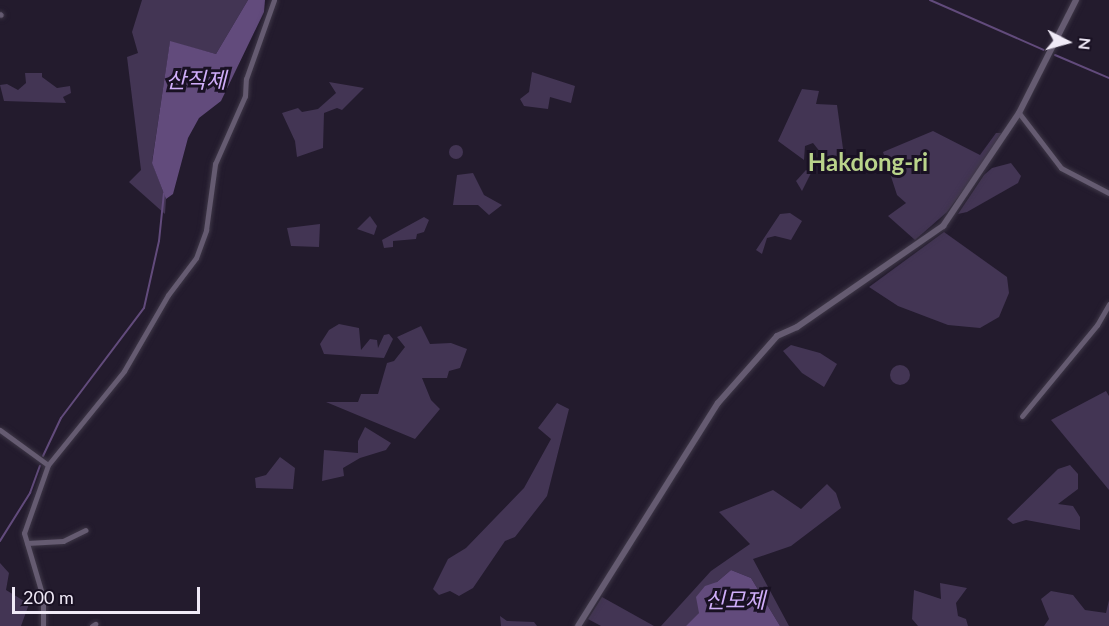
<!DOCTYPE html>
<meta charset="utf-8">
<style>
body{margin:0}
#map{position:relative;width:1109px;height:626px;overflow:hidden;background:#231b2d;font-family:Lato,"Noto Sans KR",sans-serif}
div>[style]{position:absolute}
.green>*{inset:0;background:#433554}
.round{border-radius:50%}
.water>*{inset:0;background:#624b7c}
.stream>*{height:2px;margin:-1px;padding:0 1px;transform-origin:1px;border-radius:1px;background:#624b7c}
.roads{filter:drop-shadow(0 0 2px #3e3747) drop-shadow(0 0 2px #3e3747)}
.minor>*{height:5px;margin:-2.5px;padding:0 2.5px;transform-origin:2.5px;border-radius:2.5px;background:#655b71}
.tertiary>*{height:6px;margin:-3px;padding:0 3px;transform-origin:3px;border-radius:3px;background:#655b71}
span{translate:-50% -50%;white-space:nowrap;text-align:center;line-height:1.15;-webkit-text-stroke:6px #191123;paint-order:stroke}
.water-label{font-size:22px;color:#d0aefa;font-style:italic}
.quarter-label{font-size:24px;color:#bad48b;font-weight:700}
.north{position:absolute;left:1037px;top:12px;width:60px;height:60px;-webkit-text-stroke:4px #191123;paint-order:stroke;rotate:96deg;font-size:16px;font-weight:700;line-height:24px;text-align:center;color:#f0eaf7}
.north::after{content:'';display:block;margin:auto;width:21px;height:27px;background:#f0eaf7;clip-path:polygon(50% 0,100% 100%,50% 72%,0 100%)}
.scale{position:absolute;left:12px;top:587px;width:188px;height:27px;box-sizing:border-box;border:3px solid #f0eaf7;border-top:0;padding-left:8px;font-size:18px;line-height:21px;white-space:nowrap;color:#f0eaf7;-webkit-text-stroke:4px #191123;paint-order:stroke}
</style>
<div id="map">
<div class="green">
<i style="clip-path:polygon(142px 0,248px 0,216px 54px,170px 42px,152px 162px,166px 199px,165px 214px,129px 182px,141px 170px,127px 57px,138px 53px,132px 32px)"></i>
<i style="clip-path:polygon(532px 72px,575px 86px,571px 103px,550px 97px,548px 109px,524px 106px,520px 99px,529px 92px)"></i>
<i style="clip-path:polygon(25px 73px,42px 73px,42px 77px,57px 88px,70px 86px,71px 93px,63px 97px,66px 103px,4px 101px,0 85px,7px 84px,18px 90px,26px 83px)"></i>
<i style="clip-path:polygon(329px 82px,364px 88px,342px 110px,337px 108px,324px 113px,323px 148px,297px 157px,295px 141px,282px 113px,298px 108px,302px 112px,318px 109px,336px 93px)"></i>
<i style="clip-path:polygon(802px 89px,819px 91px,816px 104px,837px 105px,845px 163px,829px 163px,813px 143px,805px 146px,804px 160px,778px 141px)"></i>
<i style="clip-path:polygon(933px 131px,980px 155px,996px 133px,1001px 133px,1000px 141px,947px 212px,915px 240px,888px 216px,906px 203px,897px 195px,883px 152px)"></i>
<i class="round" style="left:449px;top:145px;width:14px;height:14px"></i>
<i style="clip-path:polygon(1011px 163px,1021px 176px,1018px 183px,967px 212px,958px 214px,984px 175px,992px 168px)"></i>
<i style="clip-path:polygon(806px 170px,811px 173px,802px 191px,796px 181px)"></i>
<i style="clip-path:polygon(473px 173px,484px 195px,502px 205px,489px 215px,478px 205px,453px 205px,457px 175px)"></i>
<i style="clip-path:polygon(790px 213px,802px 221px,791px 240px,775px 236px,767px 238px,762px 254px,756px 250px,780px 214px)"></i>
<i style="clip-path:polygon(370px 216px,377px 226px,374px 235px,357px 229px)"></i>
<i style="clip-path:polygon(424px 217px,429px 220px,424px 232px,417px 234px,416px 239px,393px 241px,393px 247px,384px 248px,382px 240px)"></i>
<i style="clip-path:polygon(320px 224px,319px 247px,291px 246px,287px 228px)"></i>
<i style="clip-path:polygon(944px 232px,1007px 277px,1009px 293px,999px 317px,980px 328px,948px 325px,898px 306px,869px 287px)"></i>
<i style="clip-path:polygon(339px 324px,359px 328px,361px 350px,370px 339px,377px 340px,378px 348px,384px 335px,389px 334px,393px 339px,384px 358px,324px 354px,320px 344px,329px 330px)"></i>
<i style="clip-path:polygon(421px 326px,430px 344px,451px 343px,467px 349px,460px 368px,449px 371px,447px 378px,422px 378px,431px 400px,440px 409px,415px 439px,326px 402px,358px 402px,361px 394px,378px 394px,387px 363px,394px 361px,405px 347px,397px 337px)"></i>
<i style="clip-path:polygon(791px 345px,820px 353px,837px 364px,824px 387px,802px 373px,783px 351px)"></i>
<i class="round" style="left:890px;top:365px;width:20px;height:20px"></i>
<i style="clip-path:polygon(1106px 391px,1109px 396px,1109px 490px,1051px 420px)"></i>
<i style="clip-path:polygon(557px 403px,569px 409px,547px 496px,515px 537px,505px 541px,473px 588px,459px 596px,450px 591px,439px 595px,433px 589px,448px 559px,466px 548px,524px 488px,551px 439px,538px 428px)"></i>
<i style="clip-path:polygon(365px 427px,391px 443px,386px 450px,360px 458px,343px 468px,344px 476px,322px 481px,324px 450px,358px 453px,358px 441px)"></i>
<i style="clip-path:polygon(280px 457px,295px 468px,293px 489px,256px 488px,255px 478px,266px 475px)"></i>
<i style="clip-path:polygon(1070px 465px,1078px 474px,1078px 489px,1058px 504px,1073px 506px,1080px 517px,1080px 530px,1026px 520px,1013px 524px,1007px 519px,1058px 469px)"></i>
<i style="clip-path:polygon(827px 484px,836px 493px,841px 508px,791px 546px,753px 559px,789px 626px,780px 626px,751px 578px,731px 570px,717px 582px,698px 615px,687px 626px,661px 626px,711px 571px,750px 544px,719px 512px,773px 490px,801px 509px)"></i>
<i style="clip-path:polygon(0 563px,9px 573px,6px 590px,29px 604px,21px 626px,0 626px)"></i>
<i style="clip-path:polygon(940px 583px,967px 588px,956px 603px,958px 616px,966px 619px,968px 626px,918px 626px,912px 619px,914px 590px,941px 599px)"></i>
<i style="clip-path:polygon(1051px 591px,1073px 595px,1085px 610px,1106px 613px,1109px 600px,1109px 626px,1044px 626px,1049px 619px,1041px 599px)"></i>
<i style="clip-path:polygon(602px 597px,654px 626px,601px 626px,588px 619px)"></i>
<i style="clip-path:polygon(500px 616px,507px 621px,534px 622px,537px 626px,501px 626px)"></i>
</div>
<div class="water">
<i style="clip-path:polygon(248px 0,265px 0,264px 12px,221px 101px,199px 118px,188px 138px,173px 194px,166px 199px,152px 163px,170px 41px,216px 54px)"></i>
<i style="clip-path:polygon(731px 570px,751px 578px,780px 626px,686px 626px,699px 613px,696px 597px,705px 586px,717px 582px)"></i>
</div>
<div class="stream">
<i style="left:930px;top:0;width:124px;rotate:23.7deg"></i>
<i style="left:1055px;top:55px;width:59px;rotate:23.1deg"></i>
<i style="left:43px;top:456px;width:42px;rotate:-64.7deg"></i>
<i style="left:61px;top:418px;width:138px;rotate:-53deg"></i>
<i style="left:144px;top:308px;width:69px;rotate:-77.4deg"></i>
<i style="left:159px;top:241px;width:48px;rotate:-84.1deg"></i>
<i style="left:0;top:541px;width:57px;rotate:-58deg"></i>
<i style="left:30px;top:493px;width:29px;rotate:-70deg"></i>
</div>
<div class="roads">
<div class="minor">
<i style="left:0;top:14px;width:1px;rotate:45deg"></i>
<i style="left:1019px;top:113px;width:69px;rotate:52.6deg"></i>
<i style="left:1061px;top:168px;width:54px;rotate:27.5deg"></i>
<i style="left:1022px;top:416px;width:118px;rotate:-50.5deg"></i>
<i style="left:1097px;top:325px;width:24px;rotate:-60deg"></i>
<i style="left:0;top:430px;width:59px;rotate:36.1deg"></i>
<i style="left:48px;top:465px;width:72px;rotate:109.4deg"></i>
<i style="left:24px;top:533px;width:67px;rotate:73.5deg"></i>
<i style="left:43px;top:597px;width:29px;rotate:90deg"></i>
<i style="left:48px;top:465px;width:121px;rotate:-51deg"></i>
<i style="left:124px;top:371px;width:88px;rotate:-59.9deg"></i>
<i style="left:168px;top:295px;width:46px;rotate:-52.9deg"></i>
<i style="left:196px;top:258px;width:30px;rotate:-70deg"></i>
<i style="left:206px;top:230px;width:67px;rotate:-82.2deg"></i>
<i style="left:215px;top:164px;width:74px;rotate:-66.2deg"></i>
<i style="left:245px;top:96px;width:17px;rotate:-87deg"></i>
<i style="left:246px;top:79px;width:84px;rotate:-70.5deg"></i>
<i style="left:27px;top:543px;width:36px;rotate:-3deg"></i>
<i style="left:63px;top:541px;width:25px;rotate:-26deg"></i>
<i style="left:92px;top:626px;width:4px;rotate:-34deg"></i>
</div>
<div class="tertiary">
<i style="left:578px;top:626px;width:263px;rotate:-57.9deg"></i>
<i style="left:718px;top:403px;width:89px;rotate:-48.6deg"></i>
<i style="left:777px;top:336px;width:22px;rotate:-24deg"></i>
<i style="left:797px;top:327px;width:178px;rotate:-34.7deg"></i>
<i style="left:943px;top:226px;width:136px;rotate:-56.1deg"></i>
<i style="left:1019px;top:113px;width:127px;rotate:-63.2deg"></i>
</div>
</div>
<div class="water-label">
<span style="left:196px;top:80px">산직제</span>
<span style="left:735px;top:600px">신모제</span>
</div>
<div class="quarter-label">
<span style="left:868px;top:162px">Hakdong-ri</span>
</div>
<div class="north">N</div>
<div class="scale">200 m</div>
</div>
